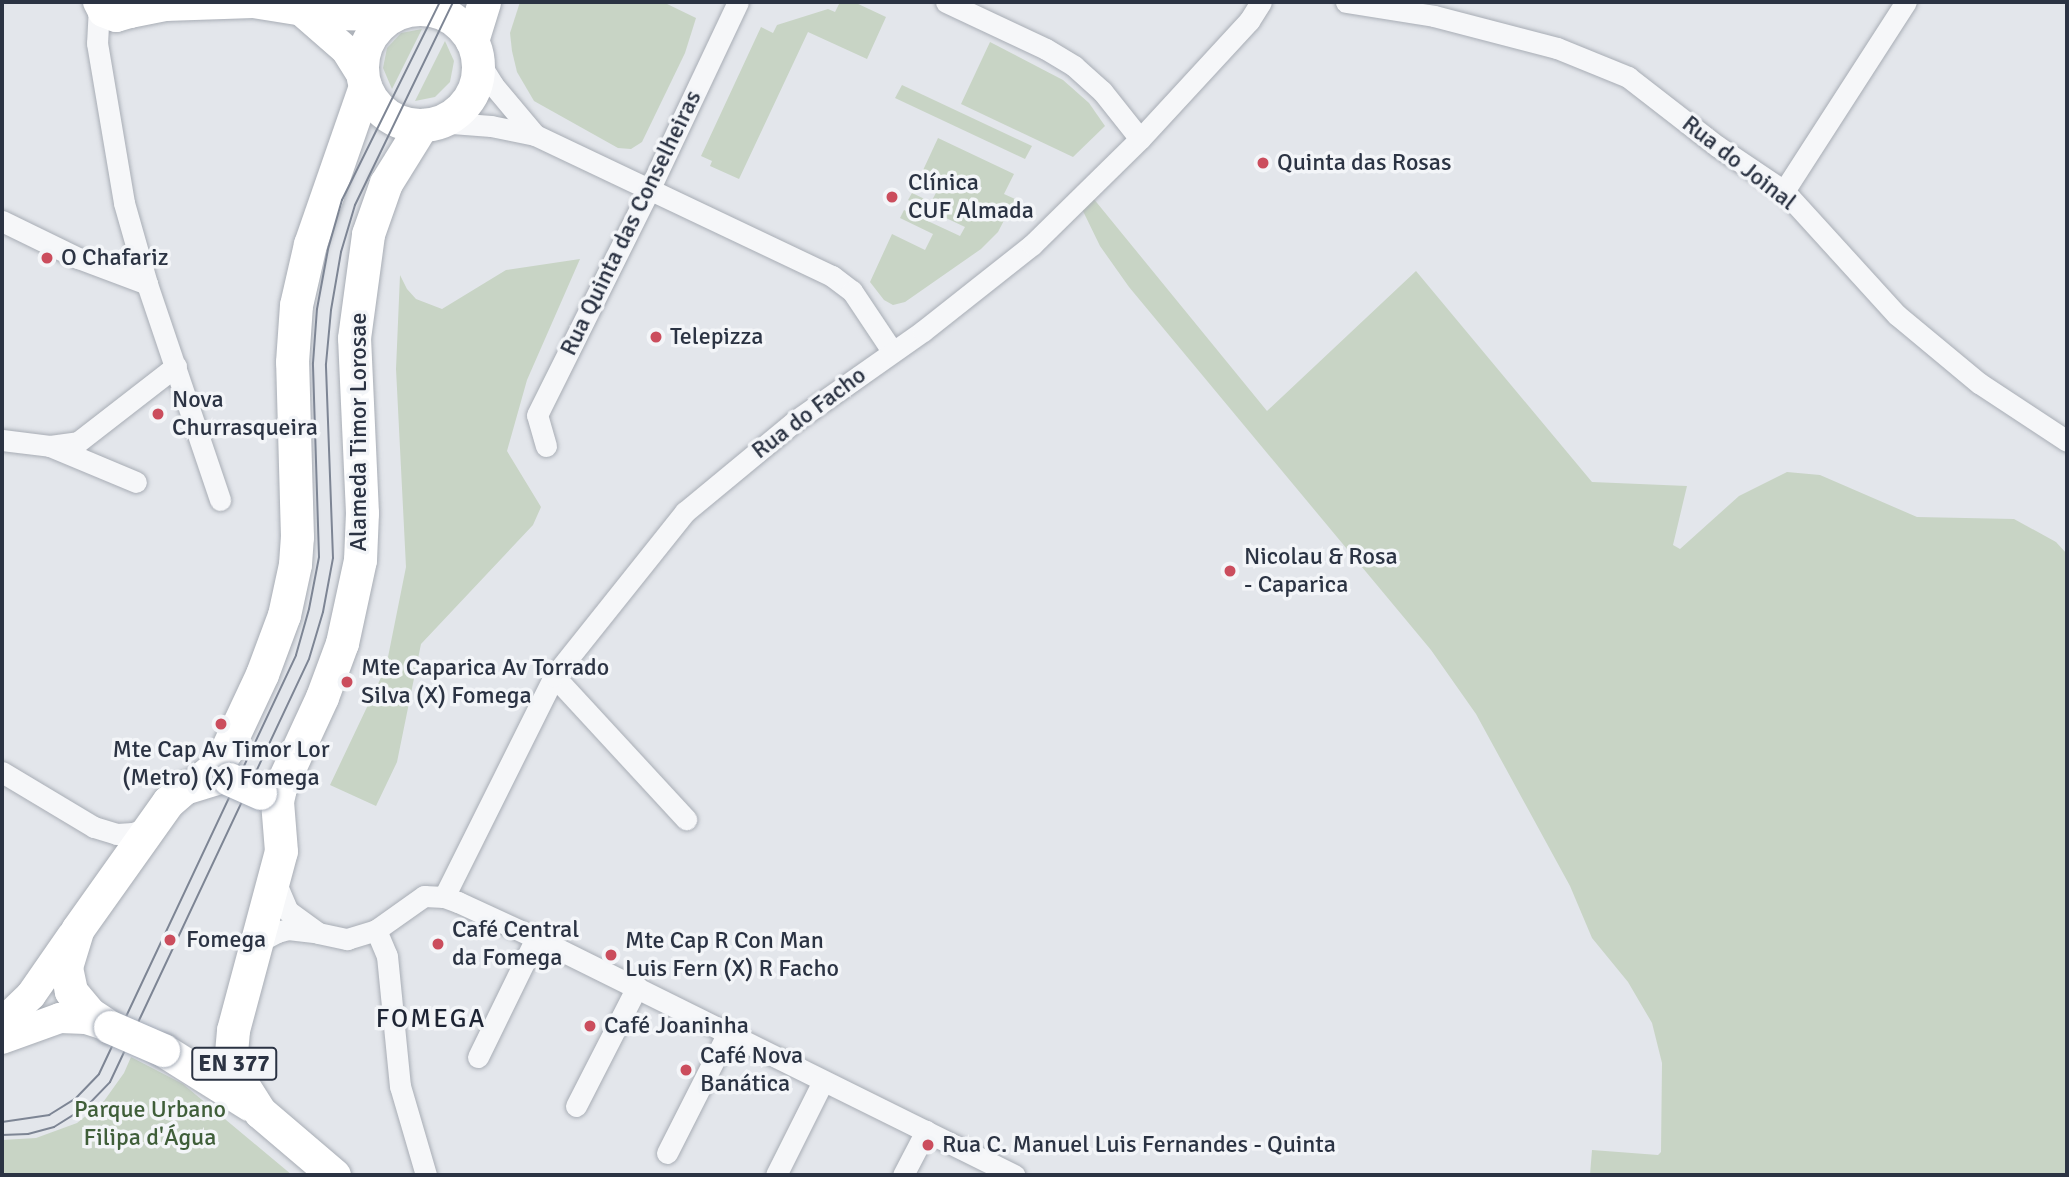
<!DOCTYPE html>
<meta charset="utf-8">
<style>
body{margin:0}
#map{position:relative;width:2069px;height:1177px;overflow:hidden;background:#e3e6eb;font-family:Signika,sans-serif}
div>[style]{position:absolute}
.green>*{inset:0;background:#c8d4c5}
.roads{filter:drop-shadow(0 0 2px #a8adb5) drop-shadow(0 0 2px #a8adb5)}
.street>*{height:21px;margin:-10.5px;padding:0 10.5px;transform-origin:10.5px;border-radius:10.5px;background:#f6f7f9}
.secondary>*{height:30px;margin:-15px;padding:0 15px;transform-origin:15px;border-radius:15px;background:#fff}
.primary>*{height:33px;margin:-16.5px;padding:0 16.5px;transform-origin:16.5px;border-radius:16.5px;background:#fff}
.primary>.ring{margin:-16.5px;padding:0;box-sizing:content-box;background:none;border:33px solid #fff;border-radius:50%}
.tram>*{height:2px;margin:-1px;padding:0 1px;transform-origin:1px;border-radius:1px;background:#7d8594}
.bridges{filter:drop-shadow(0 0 2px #a3aab6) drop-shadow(0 0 2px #a3aab6)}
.primary-bridge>*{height:33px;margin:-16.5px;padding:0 16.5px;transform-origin:16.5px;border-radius:16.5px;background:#fff}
.dots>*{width:19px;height:19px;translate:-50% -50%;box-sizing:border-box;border:4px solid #f3f5f8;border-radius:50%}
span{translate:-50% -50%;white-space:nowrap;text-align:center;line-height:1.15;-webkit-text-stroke:7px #f3f5f8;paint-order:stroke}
.shield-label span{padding:2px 5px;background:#f3f5f8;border:2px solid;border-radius:5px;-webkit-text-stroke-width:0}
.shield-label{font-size:23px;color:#2b3343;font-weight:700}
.poi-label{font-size:24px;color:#2b3343}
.left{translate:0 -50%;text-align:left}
.street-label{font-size:24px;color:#2b3343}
.park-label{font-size:24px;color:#3f5e39}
.neighbourhood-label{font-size:26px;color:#1d2434;letter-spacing:2px}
.frame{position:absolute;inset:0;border:4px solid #2b3343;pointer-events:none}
</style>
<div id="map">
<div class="green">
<i style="clip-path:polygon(520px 2px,663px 2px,696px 18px,685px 53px,642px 142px,631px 149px,618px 148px,534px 101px,517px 72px,512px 51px,510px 33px)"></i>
<i style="clip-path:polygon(840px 2px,854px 2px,886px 17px,867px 59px,808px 32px,739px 179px,710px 166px,712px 161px,701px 156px,761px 27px,773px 33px,777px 25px,828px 9px,835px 12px)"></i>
<i style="clip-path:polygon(422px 29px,392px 89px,383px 68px,387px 48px,401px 33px)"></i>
<i style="clip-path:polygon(445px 41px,454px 61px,450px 82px,435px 97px,415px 101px)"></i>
<i style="clip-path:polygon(990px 42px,1063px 80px,1089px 103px,1105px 126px,1073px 157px,961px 104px)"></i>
<i style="clip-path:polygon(902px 85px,1032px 146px,1025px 159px,895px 98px)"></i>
<i style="clip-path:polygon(938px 138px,1014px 174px,1004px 194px,1015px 199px,998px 232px,981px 249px,905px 302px,893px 305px,884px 300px,870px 282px,892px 234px,925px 250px,933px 234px,900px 218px,904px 210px,960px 236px,965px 227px,908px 200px,912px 193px,931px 202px,937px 191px,918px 181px)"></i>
<i style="clip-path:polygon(1093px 198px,1267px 411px,1416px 271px,1592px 482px,1687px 486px,1673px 545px,1680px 549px,1739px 496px,1787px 472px,1820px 475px,1917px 517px,2014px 519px,2056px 542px,2067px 554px,2067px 1175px,1590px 1175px,1592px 1150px,1658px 1155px,1661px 1152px,1662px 1063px,1652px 1023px,1628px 982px,1592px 938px,1570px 886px,1476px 714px,1431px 650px,1129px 287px,1100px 246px,1082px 209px)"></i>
<i style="clip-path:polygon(580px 259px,527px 380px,507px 451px,541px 507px,533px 525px,421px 644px,397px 762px,376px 806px,330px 785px,386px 667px,406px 567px,396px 369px,400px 275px,407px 289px,416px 299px,442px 309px,506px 270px)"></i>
<i style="clip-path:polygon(131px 1057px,183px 1084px,292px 1175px,2px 1175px,2px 1140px,36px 1138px,77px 1123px,104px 1101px,124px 1073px)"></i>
</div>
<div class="roads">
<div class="street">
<i style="left:946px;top:2px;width:110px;rotate:25.2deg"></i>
<i style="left:1046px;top:49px;width:33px;rotate:31deg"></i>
<i style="left:1074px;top:66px;width:38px;rotate:42deg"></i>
<i style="left:1102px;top:91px;width:61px;rotate:51.6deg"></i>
<i style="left:1346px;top:2px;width:89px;rotate:9deg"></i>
<i style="left:1434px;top:16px;width:127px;rotate:14.6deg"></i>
<i style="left:1557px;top:48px;width:77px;rotate:22.2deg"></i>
<i style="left:1628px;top:77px;width:113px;rotate:37.8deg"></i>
<i style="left:1717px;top:146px;width:81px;rotate:33.9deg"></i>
<i style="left:1784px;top:191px;width:168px;rotate:47.7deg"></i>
<i style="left:1897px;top:315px;width:107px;rotate:39.7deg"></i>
<i style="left:1979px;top:383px;width:105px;rotate:33.4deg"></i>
<i style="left:99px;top:6px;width:37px;rotate:93deg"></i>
<i style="left:97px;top:43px;width:162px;rotate:80.4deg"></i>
<i style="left:124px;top:203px;width:84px;rotate:74.1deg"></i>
<i style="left:147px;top:284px;width:228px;rotate:71.3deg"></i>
<i style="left:477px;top:59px;width:31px;rotate:58deg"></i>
<i style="left:493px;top:85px;width:65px;rotate:50deg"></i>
<i style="left:439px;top:122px;width:52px;rotate:4.4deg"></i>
<i style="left:491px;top:126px;width:45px;rotate:11.6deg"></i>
<i style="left:535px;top:135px;width:329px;rotate:25.4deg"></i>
<i style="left:832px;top:276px;width:25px;rotate:37deg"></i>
<i style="left:852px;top:291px;width:72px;rotate:56.3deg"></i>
<i style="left:1784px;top:191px;width:225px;rotate:-57.2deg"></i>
<i style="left:2px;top:221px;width:85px;rotate:26deg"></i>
<i style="left:78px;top:258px;width:74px;rotate:20.6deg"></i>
<i style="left:2px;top:440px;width:48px;rotate:7.1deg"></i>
<i style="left:50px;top:446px;width:28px;rotate:-8deg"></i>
<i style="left:78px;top:442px;width:124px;rotate:-37.8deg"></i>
<i style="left:50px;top:446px;width:93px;rotate:22.7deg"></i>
<i style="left:546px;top:446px;width:32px;rotate:-106deg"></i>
<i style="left:537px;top:415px;width:254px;rotate:-63.5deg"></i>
<i style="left:650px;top:188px;width:206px;rotate:-64.7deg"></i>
<i style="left:554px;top:676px;width:195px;rotate:47.3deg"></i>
<i style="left:2px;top:772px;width:107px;rotate:30.9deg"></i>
<i style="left:94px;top:827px;width:24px;rotate:17deg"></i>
<i style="left:117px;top:834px;width:16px;rotate:-4deg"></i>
<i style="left:133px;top:833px;width:19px;rotate:-21deg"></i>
<i style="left:275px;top:881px;width:33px;rotate:67deg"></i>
<i style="left:288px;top:911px;width:37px;rotate:36deg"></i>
<i style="left:318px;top:933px;width:30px;rotate:12deg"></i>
<i style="left:347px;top:939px;width:30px;rotate:-17deg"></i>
<i style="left:376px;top:930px;width:59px;rotate:-35.3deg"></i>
<i style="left:424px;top:896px;width:20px;rotate:3deg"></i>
<i style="left:444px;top:897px;width:15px;rotate:20deg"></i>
<i style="left:458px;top:902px;width:86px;rotate:24.8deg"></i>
<i style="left:536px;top:938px;width:534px;rotate:26.37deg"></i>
<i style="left:444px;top:897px;width:247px;rotate:-63.5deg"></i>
<i style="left:554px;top:676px;width:210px;rotate:-51.4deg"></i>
<i style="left:685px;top:512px;width:143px;rotate:-39.6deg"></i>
<i style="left:795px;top:421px;width:156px;rotate:-35.1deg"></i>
<i style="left:923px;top:331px;width:139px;rotate:-38.3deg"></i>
<i style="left:1032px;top:245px;width:151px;rotate:-44.5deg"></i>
<i style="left:1140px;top:139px;width:161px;rotate:-47.3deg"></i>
<i style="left:1249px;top:21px;width:22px;rotate:-58deg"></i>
<i style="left:376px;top:930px;width:28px;rotate:67deg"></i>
<i style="left:387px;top:956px;width:131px;rotate:84.3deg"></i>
<i style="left:400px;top:1086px;width:93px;rotate:73.7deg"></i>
<i style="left:256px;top:951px;width:14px;rotate:-56deg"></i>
<i style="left:264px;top:939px;width:15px;rotate:-28deg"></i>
<i style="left:277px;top:932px;width:11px;rotate:-15deg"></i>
<i style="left:288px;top:929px;width:26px;rotate:7deg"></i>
<i style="left:478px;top:1057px;width:132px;rotate:-64deg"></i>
<i style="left:576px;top:1106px;width:134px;rotate:-62.9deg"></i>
<i style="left:667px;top:1153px;width:135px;rotate:-63.1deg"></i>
<i style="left:776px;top:1175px;width:105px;rotate:-63.4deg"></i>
<i style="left:903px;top:1175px;width:50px;rotate:-62.4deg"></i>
</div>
<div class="secondary">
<i style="left:98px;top:2px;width:11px;rotate:63deg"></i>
<i style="left:103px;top:12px;width:14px;rotate:21deg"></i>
<i style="left:116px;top:17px;width:15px;rotate:-16deg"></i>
<i style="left:130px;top:13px;width:13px;rotate:-58deg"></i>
<i style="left:299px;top:9px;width:62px;rotate:41.1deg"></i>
<i style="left:346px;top:50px;width:32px;rotate:58deg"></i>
<i style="left:130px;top:13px;width:36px;rotate:-11deg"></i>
<i style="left:165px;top:6px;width:88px;rotate:-2deg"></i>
<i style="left:253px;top:3px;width:76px;rotate:9.1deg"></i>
<i style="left:328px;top:15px;width:64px;rotate:0.9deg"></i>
<i style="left:2px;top:1023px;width:40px;rotate:-44deg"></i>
<i style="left:31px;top:995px;width:72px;rotate:-55.2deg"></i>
<i style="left:2px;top:1039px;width:62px;rotate:-19.9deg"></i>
<i style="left:60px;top:1018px;width:26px;rotate:2deg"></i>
<i style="left:86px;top:1019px;width:23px;rotate:18deg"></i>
</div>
<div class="primary">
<i class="ring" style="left:362px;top:9px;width:83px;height:83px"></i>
<i style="left:472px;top:41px;width:41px;rotate:-72.9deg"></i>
<i style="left:197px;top:782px;width:26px;rotate:-39deg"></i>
<i style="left:217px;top:766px;width:17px;rotate:-59deg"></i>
<i style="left:226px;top:751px;width:85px;rotate:-64.9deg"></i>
<i style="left:262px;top:674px;width:63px;rotate:-69.6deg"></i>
<i style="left:284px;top:615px;width:52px;rotate:-77.8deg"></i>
<i style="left:295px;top:564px;width:27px;rotate:-86deg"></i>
<i style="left:297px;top:537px;width:175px;rotate:-91.6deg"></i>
<i style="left:292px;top:362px;width:57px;rotate:-86deg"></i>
<i style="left:296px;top:305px;width:63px;rotate:-77.1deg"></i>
<i style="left:310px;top:244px;width:167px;rotate:-70.8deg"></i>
<i style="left:110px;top:1027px;width:24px;rotate:-147deg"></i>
<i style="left:90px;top:1014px;width:30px;rotate:-130deg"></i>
<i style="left:71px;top:991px;width:25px;rotate:-102deg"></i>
<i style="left:66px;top:967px;width:39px;rotate:-73deg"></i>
<i style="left:77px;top:930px;width:157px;rotate:-54.6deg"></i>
<i style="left:168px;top:802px;width:21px;rotate:-41deg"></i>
<i style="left:184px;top:788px;width:34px;rotate:-17deg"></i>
<i style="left:163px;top:1050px;width:102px;rotate:32.1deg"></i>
<i style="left:334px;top:1175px;width:97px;rotate:-139.6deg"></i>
<i style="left:260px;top:1112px;width:45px;rotate:-122.3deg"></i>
<i style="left:236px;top:1074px;width:22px;rotate:-103deg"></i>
<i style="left:231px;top:1053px;width:23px;rotate:-85deg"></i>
<i style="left:233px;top:1030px;width:185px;rotate:-75deg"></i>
<i style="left:281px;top:851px;width:50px;rotate:-94.6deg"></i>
<i style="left:277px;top:801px;width:13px;rotate:-77deg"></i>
<i style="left:280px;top:788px;width:100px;rotate:-65.2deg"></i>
<i style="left:322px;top:697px;width:58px;rotate:-69.7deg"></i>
<i style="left:342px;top:643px;width:85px;rotate:-77.8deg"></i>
<i style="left:360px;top:560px;width:47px;rotate:-87.6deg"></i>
<i style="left:362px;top:513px;width:175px;rotate:-92.6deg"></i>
<i style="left:354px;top:338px;width:105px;rotate:-82.3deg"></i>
<i style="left:368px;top:234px;width:54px;rotate:-70.6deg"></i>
<i style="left:386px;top:183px;width:68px;rotate:-58.2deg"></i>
</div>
</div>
<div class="tram">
<i style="left:2px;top:1122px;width:48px;rotate:-8.5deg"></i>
<i style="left:49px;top:1115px;width:32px;rotate:-32deg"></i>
<i style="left:76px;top:1098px;width:33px;rotate:-46deg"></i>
<i style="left:99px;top:1074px;width:463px;rotate:-64.8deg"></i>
<i style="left:296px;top:655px;width:48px;rotate:-74.2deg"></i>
<i style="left:309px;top:609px;width:53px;rotate:-79.1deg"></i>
<i style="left:319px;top:557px;width:194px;rotate:-91.8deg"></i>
<i style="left:313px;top:363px;width:54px;rotate:-85.8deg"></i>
<i style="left:317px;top:309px;width:61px;rotate:-79.6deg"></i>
<i style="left:328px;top:249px;width:51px;rotate:-74.1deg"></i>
<i style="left:342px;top:200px;width:221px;rotate:-63.7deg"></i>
<i style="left:2px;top:1135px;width:26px;rotate:-2deg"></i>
<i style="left:28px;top:1134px;width:27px;rotate:-15deg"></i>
<i style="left:54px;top:1127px;width:36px;rotate:-32deg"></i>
<i style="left:85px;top:1108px;width:36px;rotate:-46deg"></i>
<i style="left:110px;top:1082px;width:467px;rotate:-64.8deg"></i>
<i style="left:309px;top:659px;width:49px;rotate:-73.4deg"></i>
<i style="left:323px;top:612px;width:55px;rotate:-79.5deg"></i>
<i style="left:333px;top:558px;width:194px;rotate:-92.1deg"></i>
<i style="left:326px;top:364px;width:54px;rotate:-84.7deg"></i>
<i style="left:331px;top:310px;width:59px;rotate:-80.2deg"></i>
<i style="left:341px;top:252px;width:49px;rotate:-73.4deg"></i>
<i style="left:355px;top:205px;width:225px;rotate:-64.2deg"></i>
</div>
<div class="bridges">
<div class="primary-bridge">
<i style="left:229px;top:779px;width:34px;rotate:24deg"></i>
<i style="left:110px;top:1027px;width:58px;rotate:23.5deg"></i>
</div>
</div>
<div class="dots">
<i style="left:1263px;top:163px;background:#cb4d5d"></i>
<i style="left:892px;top:197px;background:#cb4d5d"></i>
<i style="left:47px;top:258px;background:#cb4d5d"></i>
<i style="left:656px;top:337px;background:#cb4d5d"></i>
<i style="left:158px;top:414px;background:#cb4d5d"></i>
<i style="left:1230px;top:571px;background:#cb4d5d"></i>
<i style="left:347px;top:682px;background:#cb4d5d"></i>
<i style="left:221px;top:724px;background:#cb4d5d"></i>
<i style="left:170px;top:940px;background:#cb4d5d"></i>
<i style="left:438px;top:944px;background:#cb4d5d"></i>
<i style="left:611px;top:955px;background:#cb4d5d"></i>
<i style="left:590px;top:1026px;background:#cb4d5d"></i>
<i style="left:686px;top:1070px;background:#cb4d5d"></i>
<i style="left:928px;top:1145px;background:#cb4d5d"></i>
</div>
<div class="shield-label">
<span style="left:234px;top:1064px">EN 377</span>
</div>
<div class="poi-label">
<span class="left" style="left:1277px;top:163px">Quinta das Rosas</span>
<span class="left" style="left:908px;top:197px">Clínica<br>CUF Almada</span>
<span class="left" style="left:61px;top:258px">O Chafariz</span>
<span class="left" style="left:670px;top:337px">Telepizza</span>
<span class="left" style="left:172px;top:414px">Nova<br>Churrasqueira</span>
<span class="left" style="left:1244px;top:571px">Nicolau &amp; Rosa<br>- Caparica</span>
<span class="left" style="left:361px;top:682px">Mte Caparica Av Torrado<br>Silva (X) Fomega</span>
<span style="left:221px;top:764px">Mte Cap Av Timor Lor<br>(Metro) (X) Fomega</span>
<span class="left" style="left:452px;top:944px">Café Central<br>da Fomega</span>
<span class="left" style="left:186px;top:940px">Fomega</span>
<span class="left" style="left:625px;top:955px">Mte Cap R Con Man<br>Luis Fern (X) R Facho</span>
<span class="left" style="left:604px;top:1026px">Café Joaninha</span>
<span class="left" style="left:700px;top:1070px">Café Nova<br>Banática</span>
<span class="left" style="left:942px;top:1145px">Rua C. Manuel Luis Fernandes - Quinta</span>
</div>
<div class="street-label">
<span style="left:1739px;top:163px;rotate:38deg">Rua do Joinal</span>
<span style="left:631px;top:223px;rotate:-64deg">Rua Quinta das Conselheiras</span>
<span style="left:809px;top:413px;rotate:-37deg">Rua do Facho</span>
<span style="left:359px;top:432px;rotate:-90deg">Alameda Timor Lorosae</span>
</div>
<div class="park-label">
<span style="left:150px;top:1124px">Parque Urbano<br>Filipa d'Água</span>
</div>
<div class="neighbourhood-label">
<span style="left:431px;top:1020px">FOMEGA</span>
</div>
<div class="frame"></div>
</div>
